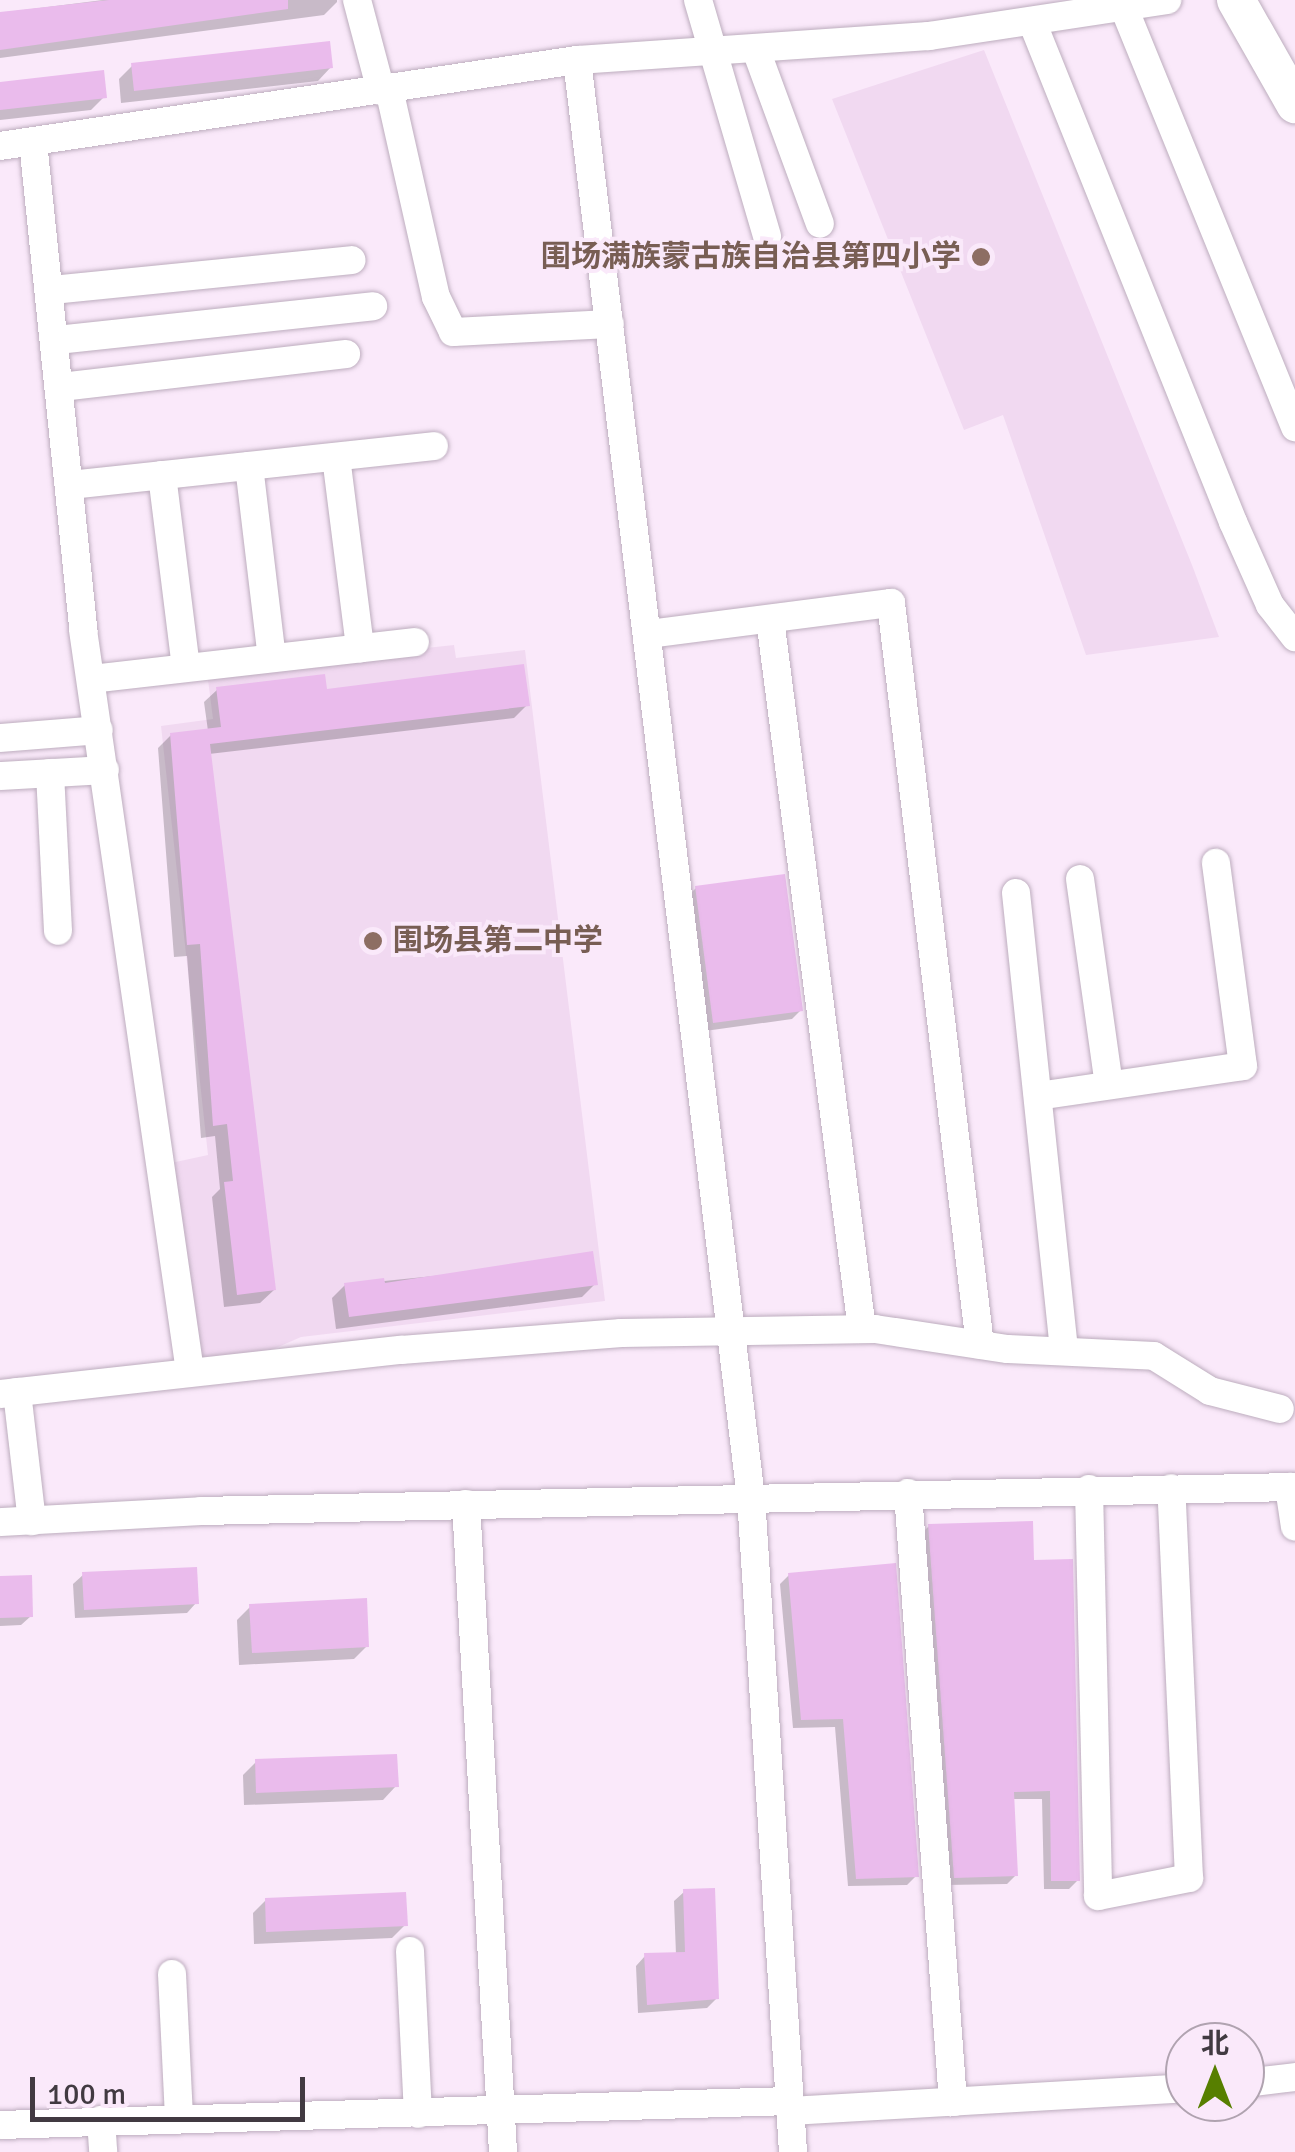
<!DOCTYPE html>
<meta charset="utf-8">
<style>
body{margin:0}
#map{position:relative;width:1295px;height:2152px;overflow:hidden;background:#fae9fa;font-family:Signika,"Noto Sans SC",sans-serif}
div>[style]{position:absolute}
.built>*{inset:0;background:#f1d9f1}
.shadow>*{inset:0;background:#0003}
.building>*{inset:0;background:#eabbec}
.roads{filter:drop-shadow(0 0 2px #bdadbe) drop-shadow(0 0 2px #bdadbe)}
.minor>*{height:28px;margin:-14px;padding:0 14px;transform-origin:14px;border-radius:14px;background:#fff}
.highway>*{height:38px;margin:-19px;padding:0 19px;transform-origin:19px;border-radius:19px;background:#fff}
.dots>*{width:28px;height:28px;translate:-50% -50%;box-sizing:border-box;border:5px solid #fae9fa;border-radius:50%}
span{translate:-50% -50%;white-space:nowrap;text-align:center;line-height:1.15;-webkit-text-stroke:8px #fae9fa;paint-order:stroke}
.education-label{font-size:30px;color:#785e54;font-weight:700}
.right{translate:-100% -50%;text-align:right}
.left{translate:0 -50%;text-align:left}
.north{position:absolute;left:1165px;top:2022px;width:100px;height:100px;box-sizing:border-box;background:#fae9fa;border:2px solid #b0a3b0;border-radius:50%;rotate:0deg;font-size:28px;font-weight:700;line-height:40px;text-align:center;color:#413a41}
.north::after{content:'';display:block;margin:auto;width:35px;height:45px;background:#577f00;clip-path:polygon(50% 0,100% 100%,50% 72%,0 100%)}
.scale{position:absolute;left:30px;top:2077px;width:275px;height:45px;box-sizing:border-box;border:5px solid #413a41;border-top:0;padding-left:12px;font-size:30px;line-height:35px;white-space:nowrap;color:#413a41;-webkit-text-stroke:8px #fae9fa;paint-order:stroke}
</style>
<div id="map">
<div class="built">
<i style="clip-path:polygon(984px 50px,1192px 565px,1219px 637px,1086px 655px,1003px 415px,964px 430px,832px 99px)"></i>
<i style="clip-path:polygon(454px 645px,456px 658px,525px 650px,605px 1301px,301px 1337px,269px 1351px,199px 1362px,171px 1163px,208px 1155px,161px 726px,213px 719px,207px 672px)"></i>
</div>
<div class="shadow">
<i style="clip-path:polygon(103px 0,337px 0,337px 2px,324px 15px,0 58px,0 13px)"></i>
<i style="clip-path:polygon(132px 66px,331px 67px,318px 81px,121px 103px,119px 79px)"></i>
<i style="clip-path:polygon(0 85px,104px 97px,91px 110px,0 120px)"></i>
<i style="clip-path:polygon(218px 689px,527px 705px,514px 718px,209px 754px,274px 1290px,260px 1303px,224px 1307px,212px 1197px,220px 1189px,215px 1136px,201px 1138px,187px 956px,174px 957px,158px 748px,171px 735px,208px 731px,204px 702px)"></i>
<i style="clip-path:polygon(696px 888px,801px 1010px,792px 1019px,705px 1031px,687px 897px)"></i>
<i style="clip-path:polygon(552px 1264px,595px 1284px,582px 1297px,336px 1329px,332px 1298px,345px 1285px)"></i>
<i style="clip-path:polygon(929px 1526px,1031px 1563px,1078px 1880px,1069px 1889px,1044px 1889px,1042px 1799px,1012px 1799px,1016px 1875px,1007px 1884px,946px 1885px,920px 1535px)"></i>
<i style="clip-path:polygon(83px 1575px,196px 1603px,187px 1613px,75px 1618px,73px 1584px)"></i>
<i style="clip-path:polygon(789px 1575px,916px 1876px,907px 1885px,848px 1886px,835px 1727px,793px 1728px,780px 1584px)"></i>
<i style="clip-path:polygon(0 1579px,31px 1616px,21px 1625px,0 1626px)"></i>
<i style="clip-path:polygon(250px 1607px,367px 1646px,354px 1659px,239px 1665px,237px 1620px)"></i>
<i style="clip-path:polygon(256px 1762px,396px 1786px,383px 1800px,244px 1805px,243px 1775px)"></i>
<i style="clip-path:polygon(684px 1892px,717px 1998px,707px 2008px,638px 2013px,636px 1966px,645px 1956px,676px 1955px,674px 1901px)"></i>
<i style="clip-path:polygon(266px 1900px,405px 1925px,392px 1938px,254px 1944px,253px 1913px)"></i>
</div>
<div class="building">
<i style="clip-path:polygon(109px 0,288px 0,288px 9px,0 50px,0 12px)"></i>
<i style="clip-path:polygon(330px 41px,333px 68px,134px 91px,131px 63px)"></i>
<i style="clip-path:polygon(104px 70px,107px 98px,0 110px,0 82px)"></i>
<i style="clip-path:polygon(524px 664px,530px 706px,210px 744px,276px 1290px,237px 1295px,224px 1182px,233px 1181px,227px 1124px,213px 1126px,200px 944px,187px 945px,170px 733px,221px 727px,216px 687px,325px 674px,327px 689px)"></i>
<i style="clip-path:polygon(785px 874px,803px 1011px,713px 1023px,695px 886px)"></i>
<i style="clip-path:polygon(593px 1251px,598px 1285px,349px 1317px,344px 1283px,384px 1278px,385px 1283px)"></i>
<i style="clip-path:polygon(1033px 1521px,1034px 1560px,1073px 1559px,1080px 1881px,1051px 1881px,1050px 1791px,1014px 1792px,1018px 1876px,954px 1878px,928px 1524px)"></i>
<i style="clip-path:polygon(896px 1563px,919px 1877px,856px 1879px,843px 1719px,801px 1720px,788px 1573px)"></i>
<i style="clip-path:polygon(197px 1567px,199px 1604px,84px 1610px,82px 1572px)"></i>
<i style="clip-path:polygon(32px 1575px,33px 1617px,0 1618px,0 1576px)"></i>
<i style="clip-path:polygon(367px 1598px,369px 1647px,252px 1653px,249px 1604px)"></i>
<i style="clip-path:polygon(397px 1754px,399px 1787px,256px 1793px,255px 1759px)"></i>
<i style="clip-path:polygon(715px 1888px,719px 1999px,647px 2005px,644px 1953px,685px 1952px,683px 1889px)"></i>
<i style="clip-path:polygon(406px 1892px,408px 1926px,266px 1932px,265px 1898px)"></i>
</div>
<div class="roads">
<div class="minor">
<i style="left:357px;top:0;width:94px;rotate:75.2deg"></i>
<i style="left:698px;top:0;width:246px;rotate:73.7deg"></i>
<i style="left:1124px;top:8px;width:453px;rotate:67.8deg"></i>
<i style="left:1033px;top:24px;width:537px;rotate:68.12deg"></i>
<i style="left:1233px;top:522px;width:91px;rotate:66deg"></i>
<i style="left:1270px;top:605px;width:41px;rotate:52deg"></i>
<i style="left:756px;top:50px;width:185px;rotate:69.8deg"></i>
<i style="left:577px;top:60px;width:1447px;rotate:83.1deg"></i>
<i style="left:751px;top:1497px;width:656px;rotate:86.33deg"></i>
<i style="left:389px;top:89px;width:213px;rotate:77.3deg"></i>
<i style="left:436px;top:297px;width:39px;rotate:64deg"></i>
<i style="left:453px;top:332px;width:157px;rotate:-2.9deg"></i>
<i style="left:33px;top:142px;width:491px;rotate:84.1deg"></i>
<i style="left:83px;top:630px;width:750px;rotate:81.79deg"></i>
<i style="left:0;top:146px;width:583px;rotate:-8.48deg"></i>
<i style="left:577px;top:60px;width:353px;rotate:-3.9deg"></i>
<i style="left:929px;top:36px;width:241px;rotate:-8.6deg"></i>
<i style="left:52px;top:290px;width:301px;rotate:-5.7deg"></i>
<i style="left:57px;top:340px;width:318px;rotate:-6.1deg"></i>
<i style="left:61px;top:387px;width:287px;rotate:-6.6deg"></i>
<i style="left:336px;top:457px;width:193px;rotate:82.8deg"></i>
<i style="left:249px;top:466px;width:193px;rotate:83.2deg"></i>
<i style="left:162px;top:475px;width:194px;rotate:82.9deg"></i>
<i style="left:70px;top:485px;width:366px;rotate:-6.1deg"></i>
<i style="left:770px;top:619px;width:716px;rotate:82.62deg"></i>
<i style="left:648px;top:634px;width:245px;rotate:-7.3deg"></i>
<i style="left:891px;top:603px;width:747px;rotate:83.16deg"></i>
<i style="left:91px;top:679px;width:326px;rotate:-6.5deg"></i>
<i style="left:0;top:738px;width:99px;rotate:-4.6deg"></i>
<i style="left:50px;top:773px;width:158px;rotate:87.1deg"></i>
<i style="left:0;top:776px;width:105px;rotate:-3.3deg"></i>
<i style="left:1080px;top:879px;width:208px;rotate:82deg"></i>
<i style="left:1016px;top:893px;width:460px;rotate:84deg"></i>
<i style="left:1038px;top:1096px;width:207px;rotate:-8.3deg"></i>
<i style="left:1243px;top:1066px;width:205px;rotate:-97.6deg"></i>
<i style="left:17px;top:1392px;width:130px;rotate:83.4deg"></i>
<i style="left:0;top:1394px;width:403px;rotate:-6.3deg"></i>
<i style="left:401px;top:1350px;width:221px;rotate:-4.4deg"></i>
<i style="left:621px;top:1333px;width:254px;rotate:-0.9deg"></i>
<i style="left:875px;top:1329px;width:134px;rotate:8.6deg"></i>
<i style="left:1008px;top:1349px;width:146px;rotate:2.7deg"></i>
<i style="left:1154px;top:1356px;width:66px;rotate:32deg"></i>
<i style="left:1210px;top:1391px;width:72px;rotate:14.4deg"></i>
<i style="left:1289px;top:1487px;width:40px;rotate:81.5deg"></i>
<i style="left:1089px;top:1489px;width:407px;rotate:88.7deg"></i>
<i style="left:1098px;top:1896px;width:93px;rotate:-11.2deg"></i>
<i style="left:1189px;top:1878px;width:390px;rotate:-92.6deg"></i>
<i style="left:908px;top:1493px;width:611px;rotate:85.77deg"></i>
<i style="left:466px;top:1504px;width:649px;rotate:86.73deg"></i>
<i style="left:0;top:1522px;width:201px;rotate:-3.1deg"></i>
<i style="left:201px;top:1511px;width:1094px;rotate:-1.26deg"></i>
<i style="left:410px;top:1951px;width:163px;rotate:87.2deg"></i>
<i style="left:172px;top:1974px;width:145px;rotate:87.2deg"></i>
<i style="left:1245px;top:2083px;width:50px;rotate:-6.8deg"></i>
<i style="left:790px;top:2111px;width:396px;rotate:-3.3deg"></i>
<i style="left:101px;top:2120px;width:32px;rotate:86deg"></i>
<i style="left:0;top:2125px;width:790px;rotate:-1.74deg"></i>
</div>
<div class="highway">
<i style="left:1236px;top:0;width:120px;rotate:60.4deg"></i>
</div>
</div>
<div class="dots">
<i style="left:981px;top:257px;background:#8d6e63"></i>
<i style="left:373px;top:941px;background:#8d6e63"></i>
</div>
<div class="education-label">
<span class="right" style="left:961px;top:257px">围场满族蒙古族自治县第四小学</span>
<span class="left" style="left:393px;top:941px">围场县第二中学</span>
</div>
<div class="north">北</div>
<div class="scale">100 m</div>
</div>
